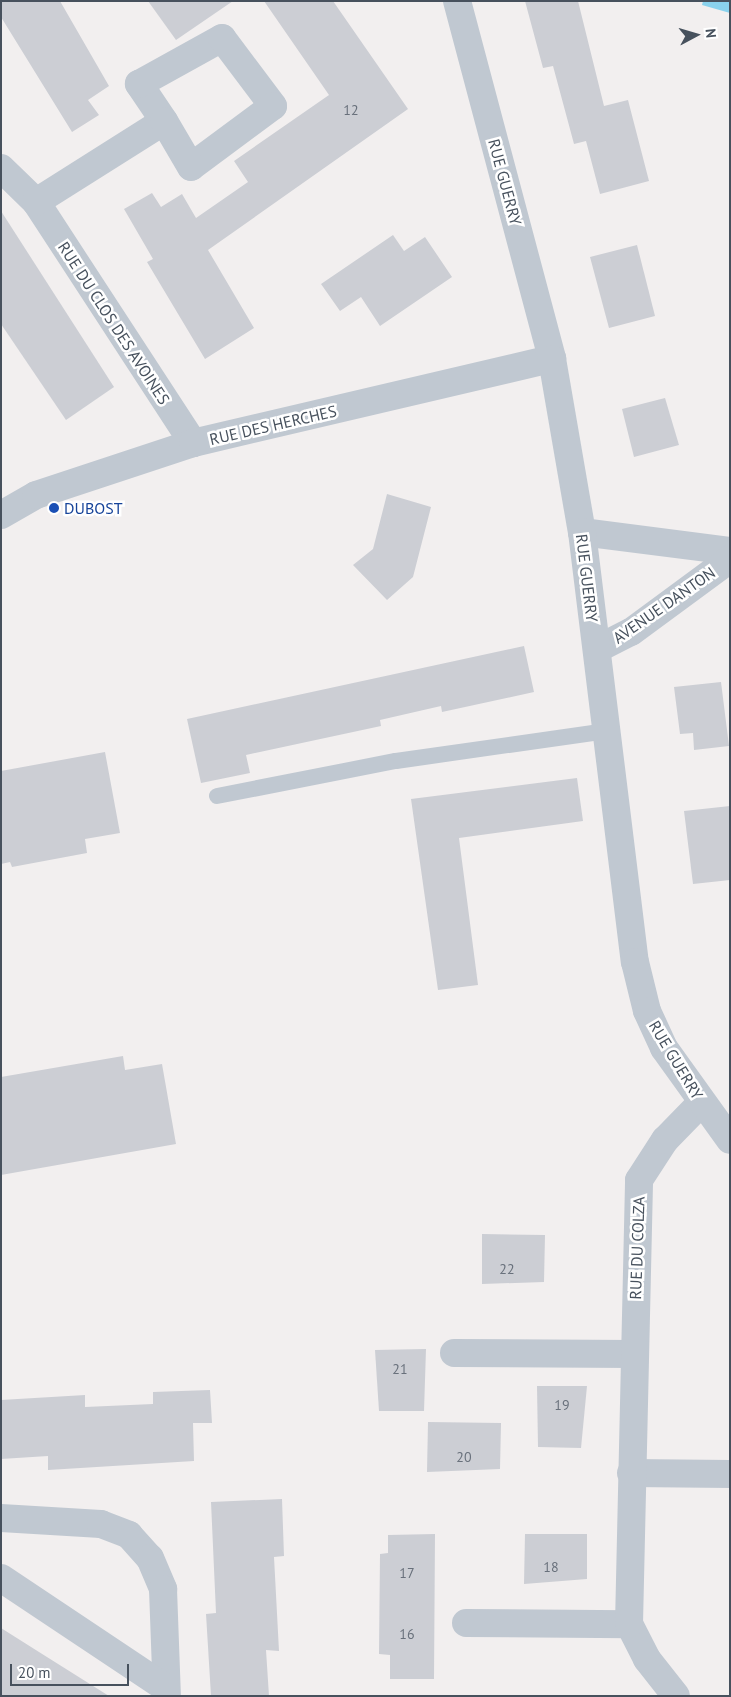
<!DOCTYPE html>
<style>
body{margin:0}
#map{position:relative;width:731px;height:1697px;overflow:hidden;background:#f2efef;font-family:"PT Sans",sans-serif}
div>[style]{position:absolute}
.water>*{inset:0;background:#8ad2ed}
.building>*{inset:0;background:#ccced4}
.service>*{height:16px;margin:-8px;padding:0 8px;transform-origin:8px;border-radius:8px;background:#c0c8d1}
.minor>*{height:28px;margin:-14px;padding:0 14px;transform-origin:14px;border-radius:14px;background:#c0c8d1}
.tertiary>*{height:28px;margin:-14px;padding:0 14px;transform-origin:14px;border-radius:14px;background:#c0c8d1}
.dots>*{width:14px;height:14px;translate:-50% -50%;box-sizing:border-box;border:2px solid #fff;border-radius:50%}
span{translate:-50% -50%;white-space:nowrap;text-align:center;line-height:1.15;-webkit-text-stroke:5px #fff;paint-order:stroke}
.number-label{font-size:14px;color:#68707b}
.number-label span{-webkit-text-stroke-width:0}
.street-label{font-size:16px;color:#47515d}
.transit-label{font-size:16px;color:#164399}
.left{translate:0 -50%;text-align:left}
.frame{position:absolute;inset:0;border:2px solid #47515d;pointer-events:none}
.north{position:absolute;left:671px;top:10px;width:50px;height:50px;-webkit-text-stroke:4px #fff;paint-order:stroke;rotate:84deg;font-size:14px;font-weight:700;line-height:20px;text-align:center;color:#47515d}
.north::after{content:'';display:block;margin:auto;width:18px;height:22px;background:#47515d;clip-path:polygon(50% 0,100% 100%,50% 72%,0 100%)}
.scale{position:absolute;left:10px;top:1664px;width:119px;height:22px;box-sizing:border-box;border:2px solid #47515d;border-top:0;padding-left:6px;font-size:15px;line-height:18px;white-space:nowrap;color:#47515d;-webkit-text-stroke:4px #fff;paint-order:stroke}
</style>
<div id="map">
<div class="water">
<i style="clip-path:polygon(703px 1px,730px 1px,730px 13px,702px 5px)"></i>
</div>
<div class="building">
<i style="clip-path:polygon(1px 1px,60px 1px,109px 86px,88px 100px,99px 115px,72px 132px,1px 17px)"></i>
<i style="clip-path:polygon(148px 1px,233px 1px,176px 40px)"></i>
<i style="clip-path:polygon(264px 1px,333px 1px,408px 109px,208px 250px,254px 328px,205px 359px,147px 262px,153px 259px,124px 209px,152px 193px,161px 207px,182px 194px,196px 218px,248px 182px,234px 161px,329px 95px)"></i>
<i style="clip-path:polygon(525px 1px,578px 1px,604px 106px,628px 100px,649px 181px,600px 194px,586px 141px,574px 144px,553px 66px,543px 68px)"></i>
<i style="clip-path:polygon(1px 211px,114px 387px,66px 420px,1px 324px)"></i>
<i style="clip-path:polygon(393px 235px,404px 251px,425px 237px,452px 277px,380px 326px,361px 297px,340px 311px,321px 284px)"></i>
<i style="clip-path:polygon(637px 245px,655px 316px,609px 328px,590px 257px)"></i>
<i style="clip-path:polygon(665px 398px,679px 445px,634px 457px,622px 409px)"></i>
<i style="clip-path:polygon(387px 494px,431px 507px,413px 577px,387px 600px,353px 565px,373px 549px)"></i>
<i style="clip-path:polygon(524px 646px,534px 692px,442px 712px,441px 706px,380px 720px,381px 726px,246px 755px,250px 773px,201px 783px,187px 719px)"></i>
<i style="clip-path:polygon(721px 682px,729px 746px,694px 750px,693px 733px,680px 734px,674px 687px)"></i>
<i style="clip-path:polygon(105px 752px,120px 833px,85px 839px,87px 853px,12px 867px,10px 862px,1px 864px,1px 771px)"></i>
<i style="clip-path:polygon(577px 778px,583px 821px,459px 838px,478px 985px,438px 990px,411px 799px)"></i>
<i style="clip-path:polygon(730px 806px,730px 880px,693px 884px,684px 811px)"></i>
<i style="clip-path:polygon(123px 1056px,125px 1070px,162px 1064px,176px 1144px,1px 1175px,1px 1077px)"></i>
<i style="clip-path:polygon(482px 1234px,545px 1235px,544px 1282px,482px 1284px)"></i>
<i style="clip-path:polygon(426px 1349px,424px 1411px,379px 1411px,375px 1350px)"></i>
<i style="clip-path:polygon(537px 1386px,587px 1386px,581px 1448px,538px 1447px)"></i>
<i style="clip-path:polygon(210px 1390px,212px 1423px,193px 1423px,194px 1461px,48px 1470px,48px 1456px,1px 1459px,1px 1400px,85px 1395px,85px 1407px,153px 1404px,153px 1392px)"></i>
<i style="clip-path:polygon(428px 1422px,501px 1423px,500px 1469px,427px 1472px)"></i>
<i style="clip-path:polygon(282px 1499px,284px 1556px,274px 1557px,279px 1651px,266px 1650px,269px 1696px,211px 1696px,206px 1614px,216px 1613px,211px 1502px)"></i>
<i style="clip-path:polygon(435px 1534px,434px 1679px,390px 1679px,390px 1655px,379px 1654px,380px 1554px,388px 1553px,388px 1535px)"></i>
<i style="clip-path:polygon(525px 1534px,587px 1534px,587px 1579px,524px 1584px)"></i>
<i style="clip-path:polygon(1px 1628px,39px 1652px,109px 1696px,1px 1696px)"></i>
</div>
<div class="service">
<i style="left:217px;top:796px;width:182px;rotate:-11.1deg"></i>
<i style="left:396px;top:761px;width:213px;rotate:-8.1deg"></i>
</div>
<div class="minor">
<i style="left:1px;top:168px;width:49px;rotate:44.2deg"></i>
<i style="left:36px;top:202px;width:288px;rotate:56.9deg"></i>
<i style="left:36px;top:202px;width:151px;rotate:-32.3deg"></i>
<i style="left:164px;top:121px;width:45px;rotate:-124deg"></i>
<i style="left:139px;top:84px;width:95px;rotate:-29deg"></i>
<i style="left:222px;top:38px;width:85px;rotate:53.1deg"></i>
<i style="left:273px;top:106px;width:102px;rotate:143.4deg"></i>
<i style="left:191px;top:167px;width:53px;rotate:-120.4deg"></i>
<i style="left:1px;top:515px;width:40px;rotate:-29.7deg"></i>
<i style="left:36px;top:495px;width:165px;rotate:-18.3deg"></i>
<i style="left:193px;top:443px;width:369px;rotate:-13.2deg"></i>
<i style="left:582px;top:532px;width:149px;rotate:7.3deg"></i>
<i style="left:597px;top:649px;width:38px;rotate:-27deg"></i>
<i style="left:631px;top:632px;width:123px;rotate:-36.4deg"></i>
<i style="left:454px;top:1353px;width:179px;rotate:0.3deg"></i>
<i style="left:631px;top:1473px;width:99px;rotate:0.6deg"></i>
<i style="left:1px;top:1518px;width:100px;rotate:3.4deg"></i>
<i style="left:101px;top:1524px;width:30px;rotate:21deg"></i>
<i style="left:129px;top:1535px;width:31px;rotate:48deg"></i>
<i style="left:150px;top:1558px;width:34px;rotate:67deg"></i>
<i style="left:163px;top:1589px;width:107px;rotate:87.9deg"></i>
<i style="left:1px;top:1578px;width:198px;rotate:33.7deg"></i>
<i style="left:466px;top:1623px;width:163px;rotate:0.4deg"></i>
<i style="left:676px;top:1696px;width:47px;rotate:-128.1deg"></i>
<i style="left:647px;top:1659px;width:39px;rotate:-117deg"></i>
<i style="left:629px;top:1624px;width:444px;rotate:-88.7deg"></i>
<i style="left:639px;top:1180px;width:48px;rotate:-57deg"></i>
<i style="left:665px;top:1140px;width:52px;rotate:-45.8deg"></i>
</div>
<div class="tertiary">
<i style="left:457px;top:1px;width:370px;rotate:75.1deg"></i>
<i style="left:552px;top:359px;width:176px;rotate:80.2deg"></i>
<i style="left:582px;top:532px;width:433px;rotate:83deg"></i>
<i style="left:635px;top:962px;width:50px;rotate:76.2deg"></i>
<i style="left:647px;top:1011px;width:41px;rotate:65.3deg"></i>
<i style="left:664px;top:1048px;width:113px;rotate:54.3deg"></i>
</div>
<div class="dots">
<i style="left:54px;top:508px;background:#1a4fb4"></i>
</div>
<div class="number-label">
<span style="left:351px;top:110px">12</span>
<span style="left:507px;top:1269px">22</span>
<span style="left:400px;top:1369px">21</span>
<span style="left:562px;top:1405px">19</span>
<span style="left:464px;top:1457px">20</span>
<span style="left:551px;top:1567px">18</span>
<span style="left:407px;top:1573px">17</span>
<span style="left:407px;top:1634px">16</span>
</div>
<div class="street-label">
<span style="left:505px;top:182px;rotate:75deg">RUE GUERRY</span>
<span style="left:114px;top:323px;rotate:57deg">RUE DU CLOS DES AVOINES</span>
<span style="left:273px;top:425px;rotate:-13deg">RUE DES HERCHES</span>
<span style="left:587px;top:578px;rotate:83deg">RUE GUERRY</span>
<span style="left:664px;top:605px;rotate:-35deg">AVENUE DANTON</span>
<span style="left:676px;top:1060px;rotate:59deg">RUE GUERRY</span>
<span style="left:637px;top:1248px;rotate:-88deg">RUE DU COLZA</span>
</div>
<div class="transit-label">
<span class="left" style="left:64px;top:508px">DUBOST</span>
</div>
<div class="frame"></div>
<div class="north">N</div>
<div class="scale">20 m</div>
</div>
